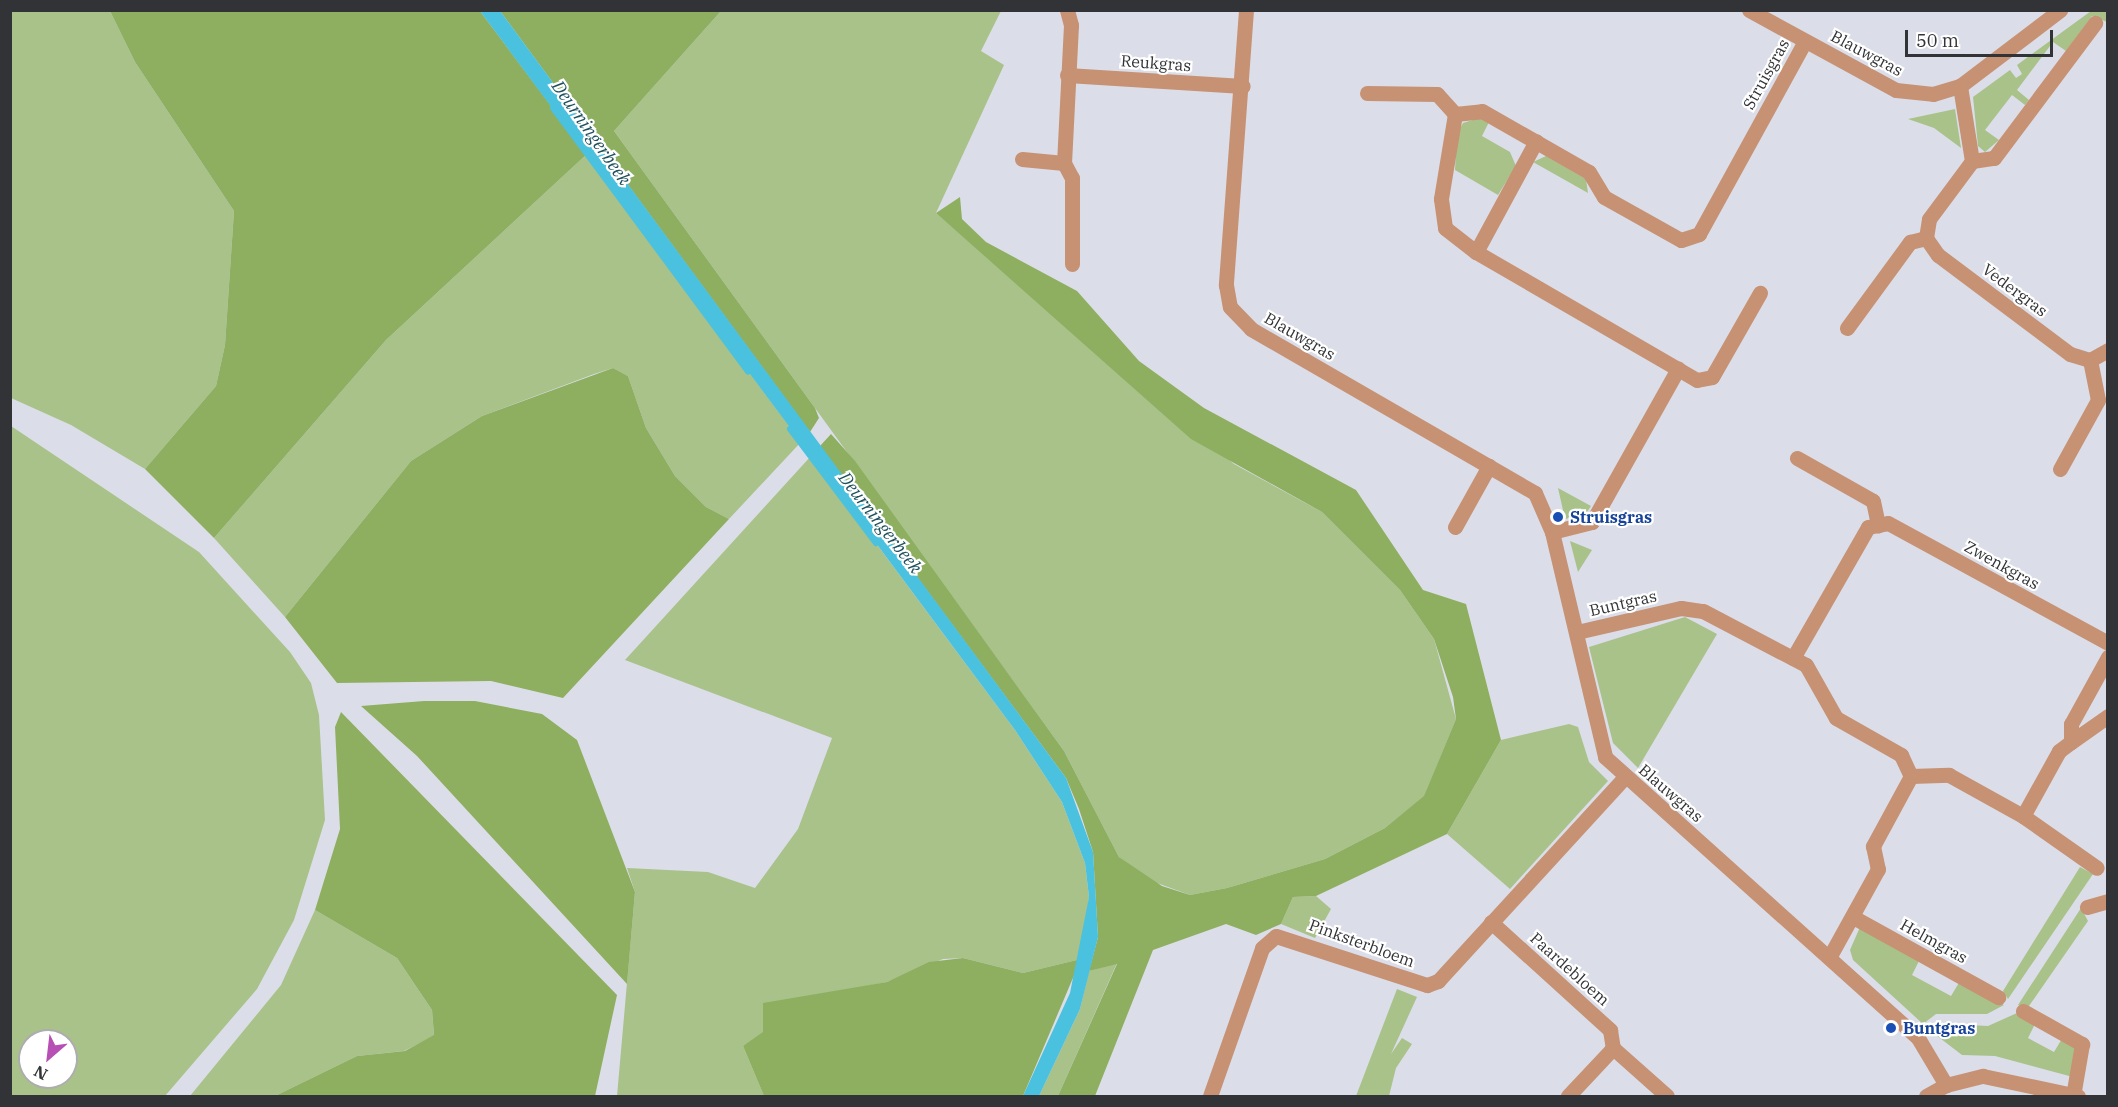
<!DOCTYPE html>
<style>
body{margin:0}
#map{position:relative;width:2118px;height:1107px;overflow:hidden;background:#dbdee8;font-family:"IBM Plex Serif",serif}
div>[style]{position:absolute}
.green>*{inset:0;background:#a9c28a}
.forest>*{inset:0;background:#8eaf60}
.water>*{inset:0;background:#4ac1df}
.stream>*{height:6px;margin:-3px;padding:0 3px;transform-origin:3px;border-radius:3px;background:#4ac1df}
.minor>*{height:15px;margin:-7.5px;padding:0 7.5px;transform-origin:7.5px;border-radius:7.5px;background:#c79174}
.dots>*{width:16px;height:16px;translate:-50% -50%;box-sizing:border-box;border:3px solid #fff;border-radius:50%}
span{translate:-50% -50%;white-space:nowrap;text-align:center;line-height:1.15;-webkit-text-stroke:4.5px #fff;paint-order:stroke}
.street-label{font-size:16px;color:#313336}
.transit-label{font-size:16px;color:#164399;font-weight:700}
.left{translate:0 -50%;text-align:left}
.water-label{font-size:18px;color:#1e505d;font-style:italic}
.frame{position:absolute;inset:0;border:12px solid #313336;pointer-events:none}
.north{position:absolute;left:18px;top:1029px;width:60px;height:60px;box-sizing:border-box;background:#fff;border:2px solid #adadaf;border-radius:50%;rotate:208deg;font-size:16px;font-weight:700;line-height:24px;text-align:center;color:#313336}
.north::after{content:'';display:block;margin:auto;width:21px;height:27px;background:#b650b5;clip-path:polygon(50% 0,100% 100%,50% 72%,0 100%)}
.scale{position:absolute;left:1905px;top:30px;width:148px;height:27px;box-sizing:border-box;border:3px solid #313336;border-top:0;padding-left:8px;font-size:18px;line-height:21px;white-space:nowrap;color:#313336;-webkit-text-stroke:4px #fff;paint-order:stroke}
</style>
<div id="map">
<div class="green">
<i style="clip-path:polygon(10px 11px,110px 11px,135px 62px,234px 211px,225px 345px,216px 386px,145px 469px,71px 425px,11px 398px)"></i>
<i style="clip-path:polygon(721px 11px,1001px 11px,981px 51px,1004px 65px,936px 213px,1234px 464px,1322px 512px,1400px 590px,1434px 639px,1456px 719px,1424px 797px,1385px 828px,1325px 859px,1227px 888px,1190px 895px,1146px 879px,1119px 857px,1064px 751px,614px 131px)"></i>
<i style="clip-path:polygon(2091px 11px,2107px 11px,2107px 22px,2092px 16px,2066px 51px,2053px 42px,2017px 90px,2029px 100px,2025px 105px,2012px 95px,1985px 130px,1999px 140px,1985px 152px,1978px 146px,1973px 97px,2010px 70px,2016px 78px,2022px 74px,2017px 65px)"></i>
<i style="clip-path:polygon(1955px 109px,1961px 148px,1934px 128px,1908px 119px)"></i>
<i style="clip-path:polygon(1479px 118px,1489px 122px,1482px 136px,1510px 152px,1516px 166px,1498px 195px,1455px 170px,1457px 134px,1463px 123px)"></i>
<i style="clip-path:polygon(587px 154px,801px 442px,729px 519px,706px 507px,675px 476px,646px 428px,628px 376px,613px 368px,594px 374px,482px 416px,411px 461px,285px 617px,214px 538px,386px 340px)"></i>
<i style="clip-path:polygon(1546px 156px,1586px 179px,1588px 193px,1533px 162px)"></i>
<i style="clip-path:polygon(evenodd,11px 426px,199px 552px,290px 652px,311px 683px,319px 715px,325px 820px,294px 920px,257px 989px,165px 1096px,11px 1096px,11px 426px,30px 1041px,66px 1041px,66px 1077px,30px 1077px,30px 1041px)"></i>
<i style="clip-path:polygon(811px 456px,1015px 730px,1062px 802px,1085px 863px,1089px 897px,1082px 953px,1081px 959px,1023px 973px,963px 958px,943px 959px,887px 982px,836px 992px,743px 1046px,764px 1096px,617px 1096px,635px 892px,627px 868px,708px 872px,755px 888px,798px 829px,832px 738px,625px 660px)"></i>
<i style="clip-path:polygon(1558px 488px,1591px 506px,1585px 515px,1565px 519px)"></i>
<i style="clip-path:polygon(1570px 541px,1592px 550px,1578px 572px)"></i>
<i style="clip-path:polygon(1685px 617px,1717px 634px,1638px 768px,1613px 743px,1589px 647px)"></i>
<i style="clip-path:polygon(1569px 724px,1578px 727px,1589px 762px,1608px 781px,1510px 889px,1447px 834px,1501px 740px)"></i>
<i style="clip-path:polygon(2080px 867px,2093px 874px,2008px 999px,2003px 991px)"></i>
<i style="clip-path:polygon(1316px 896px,1331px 909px,1315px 938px,1281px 924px,1293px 897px)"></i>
<i style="clip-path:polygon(2081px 908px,2088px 921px,2029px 1006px,2018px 1005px)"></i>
<i style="clip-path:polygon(315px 910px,397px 958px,432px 1010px,434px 1036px,404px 1051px,357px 1056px,275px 1096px,190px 1096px,281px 985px)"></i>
<i style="clip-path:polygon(1860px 927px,1920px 959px,1912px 975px,1951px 996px,1960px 981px,2004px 1005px,1987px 1014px,1936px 1014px,1923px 1024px,1853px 960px,1850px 950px)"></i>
<i style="clip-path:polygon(1117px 963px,1058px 1096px,1039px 1096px,1080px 1009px,1089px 971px)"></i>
<i style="clip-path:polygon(1397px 989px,1417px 997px,1391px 1054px,1402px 1038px,1412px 1044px,1396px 1068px,1389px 1096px,1356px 1096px)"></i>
<i style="clip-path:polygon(2017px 1013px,2036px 1022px,2028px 1038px,2054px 1052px,2063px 1037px,2078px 1051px,2073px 1077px,1995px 1056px,1962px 1055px,1932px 1032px,1950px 1024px,1988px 1026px)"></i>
</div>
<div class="forest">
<i style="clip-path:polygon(110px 11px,480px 11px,587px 154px,386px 340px,214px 538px,145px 469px,216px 386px,225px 345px,234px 211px,135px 62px)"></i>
<i style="clip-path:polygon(500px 11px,721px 11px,614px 131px,815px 408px,819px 418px,810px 432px)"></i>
<i style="clip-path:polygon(960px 197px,962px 219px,986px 242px,1077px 291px,1139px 361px,1204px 408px,1356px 490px,1423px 590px,1466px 604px,1501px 740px,1447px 834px,1316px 896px,1293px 897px,1281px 924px,1256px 935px,1226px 924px,1153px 950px,1095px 1096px,1058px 1096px,1117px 964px,1089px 971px,1098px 937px,1093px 852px,1079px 809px,1066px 778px,820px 446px,831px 434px,855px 461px,1064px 751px,1119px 857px,1162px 886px,1190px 895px,1227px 888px,1325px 859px,1385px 828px,1424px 796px,1456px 719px,1453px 697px,1434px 639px,1400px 590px,1322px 512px,1191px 439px,936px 213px)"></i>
<i style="clip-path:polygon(613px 368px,628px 376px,646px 428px,675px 476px,706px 507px,729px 519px,563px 698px,491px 681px,337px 683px,285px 617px,411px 461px,482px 416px)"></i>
<i style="clip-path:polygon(424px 701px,475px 701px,542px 714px,577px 740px,635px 892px,627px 984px,417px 756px,361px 706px)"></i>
<i style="clip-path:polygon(341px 712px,617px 995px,595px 1096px,275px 1096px,357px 1056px,405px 1051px,434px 1035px,432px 1010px,397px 958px,315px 910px,340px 829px,335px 727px)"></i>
<i style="clip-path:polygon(963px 958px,1023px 973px,1081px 959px,1023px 1096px,764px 1096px,743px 1046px,763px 1032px,763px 1003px,887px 982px,929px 962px)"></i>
</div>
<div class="water">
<i style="clip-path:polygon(480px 11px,500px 11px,1066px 778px,1093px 852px,1098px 937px,1080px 1009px,1039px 1096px,1023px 1096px,1070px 993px,1089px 897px,1085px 863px,1062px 802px,1015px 730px)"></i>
</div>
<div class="stream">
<i style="left:553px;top:108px;width:328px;rotate:53.5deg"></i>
<i style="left:790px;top:429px;width:143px;rotate:53deg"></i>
</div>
<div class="minor">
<i style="left:1067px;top:10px;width:16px;rotate:75deg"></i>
<i style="left:1071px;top:25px;width:138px;rotate:92.9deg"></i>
<i style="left:1064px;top:163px;width:17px;rotate:62deg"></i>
<i style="left:1072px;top:178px;width:86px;rotate:90deg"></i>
<i style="left:1246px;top:10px;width:276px;rotate:94.2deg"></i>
<i style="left:1226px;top:285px;width:22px;rotate:80deg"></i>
<i style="left:1230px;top:307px;width:30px;rotate:46deg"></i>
<i style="left:1251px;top:329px;width:328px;rotate:30deg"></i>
<i style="left:1535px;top:493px;width:43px;rotate:66.4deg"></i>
<i style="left:1552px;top:532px;width:231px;rotate:76.7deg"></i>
<i style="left:1605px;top:757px;width:421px;rotate:41.9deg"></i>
<i style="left:1918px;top:1038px;width:55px;rotate:59.2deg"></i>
<i style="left:1749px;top:10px;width:167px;rotate:28.6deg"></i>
<i style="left:1896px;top:90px;width:37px;rotate:6deg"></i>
<i style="left:1933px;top:94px;width:28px;rotate:-17deg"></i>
<i style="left:1960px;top:86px;width:126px;rotate:-37.2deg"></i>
<i style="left:1067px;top:75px;width:176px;rotate:3.6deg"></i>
<i style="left:1367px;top:93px;width:70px;rotate:0.8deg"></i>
<i style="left:1437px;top:94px;width:27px;rotate:48deg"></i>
<i style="left:1455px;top:114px;width:27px;rotate:-6deg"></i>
<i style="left:1482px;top:111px;width:123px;rotate:29.7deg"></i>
<i style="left:1589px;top:172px;width:29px;rotate:59deg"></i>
<i style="left:1604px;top:197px;width:88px;rotate:29.2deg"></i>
<i style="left:1681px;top:240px;width:19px;rotate:-18deg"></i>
<i style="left:1699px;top:234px;width:220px;rotate:-61.2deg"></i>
<i style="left:1455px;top:114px;width:86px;rotate:99.4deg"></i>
<i style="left:1441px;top:199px;width:29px;rotate:82deg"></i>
<i style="left:1445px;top:228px;width:39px;rotate:38deg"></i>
<i style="left:1476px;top:252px;width:255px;rotate:30.1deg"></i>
<i style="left:1697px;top:380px;width:15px;rotate:-11deg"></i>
<i style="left:1712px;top:377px;width:97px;rotate:-60.3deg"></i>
<i style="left:1022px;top:159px;width:42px;rotate:5.4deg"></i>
<i style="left:1972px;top:161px;width:22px;rotate:-8deg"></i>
<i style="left:1994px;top:158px;width:169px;rotate:-53.2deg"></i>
<i style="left:1926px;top:238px;width:21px;rotate:55deg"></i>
<i style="left:1938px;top:255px;width:165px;rotate:36.9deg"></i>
<i style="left:2070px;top:354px;width:21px;rotate:17deg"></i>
<i style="left:2090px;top:360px;width:21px;rotate:-29deg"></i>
<i style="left:1476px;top:252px;width:126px;rotate:-61.6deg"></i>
<i style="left:1847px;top:328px;width:107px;rotate:-53.8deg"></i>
<i style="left:1910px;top:242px;width:16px;rotate:-14deg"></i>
<i style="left:1926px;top:238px;width:19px;rotate:-81deg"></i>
<i style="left:1929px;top:219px;width:72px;rotate:-53.4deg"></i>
<i style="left:1972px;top:161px;width:76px;rotate:-99.1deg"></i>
<i style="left:1797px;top:458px;width:87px;rotate:29.5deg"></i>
<i style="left:1873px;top:501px;width:25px;rotate:78deg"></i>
<i style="left:2060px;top:469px;width:79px;rotate:-61.2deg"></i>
<i style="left:2098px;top:400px;width:41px;rotate:-101.3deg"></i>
<i style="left:1455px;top:527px;width:70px;rotate:-60.9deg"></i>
<i style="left:1552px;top:532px;width:41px;rotate:-14deg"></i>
<i style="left:1592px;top:522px;width:176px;rotate:-60.7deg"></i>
<i style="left:1577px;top:632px;width:107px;rotate:-13deg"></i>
<i style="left:1681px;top:608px;width:22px;rotate:8deg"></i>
<i style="left:1703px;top:611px;width:116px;rotate:27.7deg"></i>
<i style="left:1806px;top:665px;width:61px;rotate:60.5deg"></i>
<i style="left:1836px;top:718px;width:75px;rotate:29.6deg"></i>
<i style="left:1901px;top:755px;width:23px;rotate:65deg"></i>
<i style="left:1911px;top:776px;width:80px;rotate:118.5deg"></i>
<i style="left:1873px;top:846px;width:24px;rotate:78deg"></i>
<i style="left:1878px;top:869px;width:99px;rotate:118.9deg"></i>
<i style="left:1793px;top:658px;width:151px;rotate:-60.2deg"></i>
<i style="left:1868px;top:527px;width:20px;rotate:-11deg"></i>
<i style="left:1888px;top:523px;width:251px;rotate:28.6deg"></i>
<i style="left:2071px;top:742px;width:45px;rotate:-35.1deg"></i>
<i style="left:1911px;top:776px;width:38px;rotate:-2deg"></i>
<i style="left:1949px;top:775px;width:85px;rotate:29deg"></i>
<i style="left:2023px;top:816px;width:90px;rotate:35.1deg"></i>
<i style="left:2023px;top:816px;width:74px;rotate:-61deg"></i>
<i style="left:2059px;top:751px;width:15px;rotate:-37deg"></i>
<i style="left:2071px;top:742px;width:18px;rotate:-90deg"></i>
<i style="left:2071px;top:724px;width:77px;rotate:-61.1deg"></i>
<i style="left:2087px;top:907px;width:22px;rotate:-16deg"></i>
<i style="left:1853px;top:917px;width:166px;rotate:28.9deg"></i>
<i style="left:1491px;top:922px;width:161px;rotate:42.2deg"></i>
<i style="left:1610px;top:1030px;width:18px;rotate:81deg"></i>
<i style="left:1613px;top:1048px;width:72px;rotate:41.6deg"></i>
<i style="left:2023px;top:1011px;width:68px;rotate:29.2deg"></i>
<i style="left:2082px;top:1044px;width:53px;rotate:99.8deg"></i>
<i style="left:1210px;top:1096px;width:157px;rotate:-70.6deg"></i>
<i style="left:1262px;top:948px;width:18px;rotate:-41deg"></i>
<i style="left:1276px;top:936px;width:159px;rotate:18deg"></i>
<i style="left:1427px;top:985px;width:12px;rotate:-20deg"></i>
<i style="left:1438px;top:981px;width:277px;rotate:-47.5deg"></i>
<i style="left:1568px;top:1096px;width:66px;rotate:-46.8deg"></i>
<i style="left:1926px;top:1096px;width:23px;rotate:-29deg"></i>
<i style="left:1946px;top:1085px;width:38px;rotate:-14deg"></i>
<i style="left:1983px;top:1076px;width:97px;rotate:11.9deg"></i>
</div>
<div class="dots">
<i style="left:1558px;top:517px;background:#1a4fb4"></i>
<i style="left:1891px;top:1028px;background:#1a4fb4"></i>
</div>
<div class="street-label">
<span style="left:1867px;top:53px;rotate:28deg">Blauwgras</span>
<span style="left:1156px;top:63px;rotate:4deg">Reukgras</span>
<span style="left:1766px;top:74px;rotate:-61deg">Struisgras</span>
<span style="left:2015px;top:290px;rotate:37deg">Vedergras</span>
<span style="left:1300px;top:336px;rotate:30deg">Blauwgras</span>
<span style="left:2002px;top:565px;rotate:29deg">Zwenkgras</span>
<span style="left:1623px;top:603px;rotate:-13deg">Buntgras</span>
<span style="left:1671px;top:793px;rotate:41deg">Blauwgras</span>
<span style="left:1934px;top:941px;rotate:29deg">Helmgras</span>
<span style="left:1362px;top:943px;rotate:20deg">Pinksterbloem</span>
<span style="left:1570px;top:969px;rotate:42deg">Paardebloem</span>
</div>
<div class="transit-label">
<span class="left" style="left:1570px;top:517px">Struisgras</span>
<span class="left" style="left:1903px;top:1028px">Buntgras</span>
</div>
<div class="water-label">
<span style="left:591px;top:133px;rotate:55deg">Deurningerbeek</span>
<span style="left:880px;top:523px;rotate:52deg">Deurningerbeek</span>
</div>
<div class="frame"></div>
<div class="north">N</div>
<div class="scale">50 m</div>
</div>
